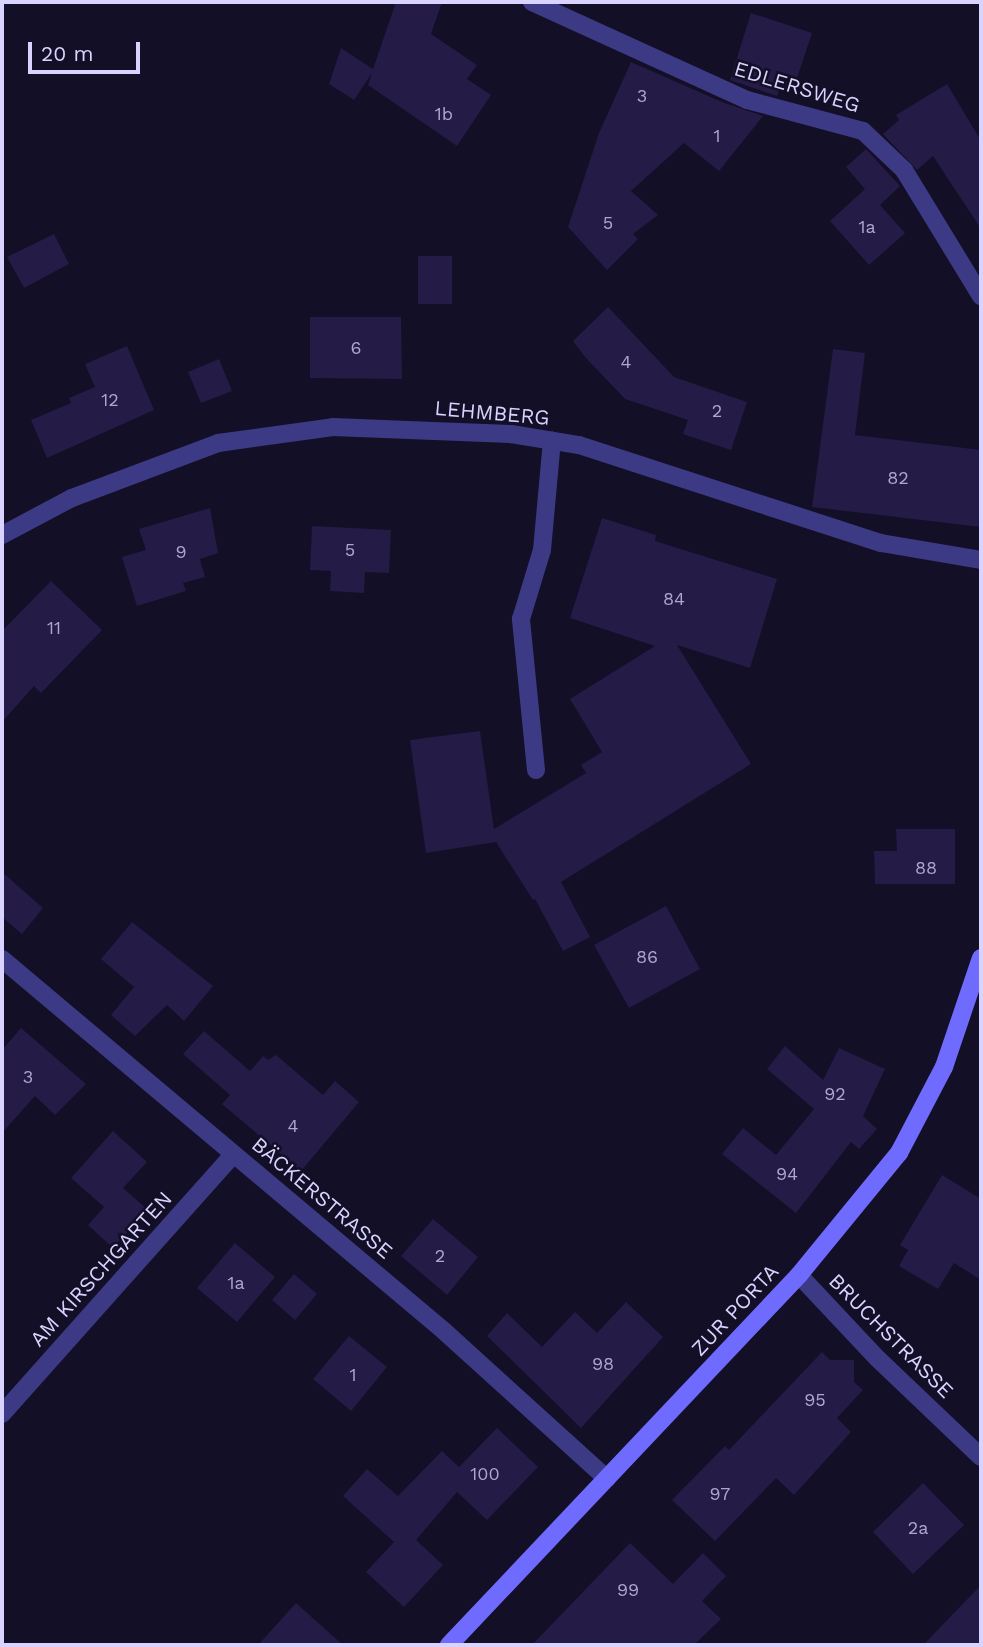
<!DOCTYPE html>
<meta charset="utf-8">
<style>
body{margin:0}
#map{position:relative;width:983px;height:1647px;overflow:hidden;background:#130f26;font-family:"Work Sans",sans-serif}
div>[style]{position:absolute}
.building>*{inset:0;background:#241b47}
.service>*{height:18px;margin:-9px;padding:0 9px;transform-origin:9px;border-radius:9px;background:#3d3a85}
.minor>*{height:18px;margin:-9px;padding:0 9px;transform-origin:9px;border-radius:9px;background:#3d3a85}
.secondary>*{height:18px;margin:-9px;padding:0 9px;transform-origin:9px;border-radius:9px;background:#6f6bff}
span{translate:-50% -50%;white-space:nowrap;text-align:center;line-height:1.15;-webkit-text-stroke:5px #130f26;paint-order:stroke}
.number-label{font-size:18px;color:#aca6d1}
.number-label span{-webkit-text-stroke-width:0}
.street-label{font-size:21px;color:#d9d4ff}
.frame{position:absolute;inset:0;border:4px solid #d9d4ff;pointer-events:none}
.scale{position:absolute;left:28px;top:42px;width:112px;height:32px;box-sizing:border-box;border:4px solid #d9d4ff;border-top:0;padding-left:9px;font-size:21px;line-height:24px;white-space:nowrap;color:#d9d4ff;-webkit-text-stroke:5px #130f26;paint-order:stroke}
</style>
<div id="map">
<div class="building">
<i style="clip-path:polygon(396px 2px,442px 2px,431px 34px,477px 65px,467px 79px,491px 95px,457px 146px,368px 85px,372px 73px,354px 100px,329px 84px,341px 48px,373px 69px)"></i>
<i style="clip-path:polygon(751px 13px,812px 33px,793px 90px,780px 86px,777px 96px,730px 80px)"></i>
<i style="clip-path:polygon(631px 62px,722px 102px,763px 116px,719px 171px,684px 143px,631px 191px,658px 215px,633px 234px,638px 239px,607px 270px,568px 227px,599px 133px)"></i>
<i style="clip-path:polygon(947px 84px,981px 141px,981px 229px,933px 156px,917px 170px,883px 134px,899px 120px,896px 115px)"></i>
<i style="clip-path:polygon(866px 149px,900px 186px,880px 205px,905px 233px,869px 265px,830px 221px,865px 189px,871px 196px,846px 167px)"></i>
<i style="clip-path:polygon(54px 234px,69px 264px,24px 288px,7px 257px)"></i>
<i style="clip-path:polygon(418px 256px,452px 256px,452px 304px,418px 304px)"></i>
<i style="clip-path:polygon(608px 307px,674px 377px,747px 402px,731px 450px,683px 434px,688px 420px,625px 399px,585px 357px,573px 341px)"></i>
<i style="clip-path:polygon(310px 317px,401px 317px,402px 379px,310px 378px)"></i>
<i style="clip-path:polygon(127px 346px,154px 410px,47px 458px,31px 420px,71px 403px,69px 398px,95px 387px,85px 364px)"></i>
<i style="clip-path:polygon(833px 349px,865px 353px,855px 435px,981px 450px,981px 527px,812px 507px)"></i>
<i style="clip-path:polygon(219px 359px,232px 391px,201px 403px,188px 372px)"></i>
<i style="clip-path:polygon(210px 508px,218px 553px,200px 559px,205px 577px,183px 583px,186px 591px,137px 606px,122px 557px,146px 550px,139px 529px)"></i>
<i style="clip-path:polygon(602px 518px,656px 535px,655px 541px,777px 579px,750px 668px,677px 645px,751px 764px,561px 882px,590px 937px,563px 951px,535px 899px,533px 900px,496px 842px,426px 853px,410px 740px,480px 731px,494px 829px,586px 773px,581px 765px,602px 752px,570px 699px,655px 646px,570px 618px)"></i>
<i style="clip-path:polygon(312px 526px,391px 530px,389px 573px,365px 572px,364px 593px,330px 591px,331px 571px,310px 570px)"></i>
<i style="clip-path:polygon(51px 581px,102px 630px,41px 693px,34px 686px,2px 722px,2px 631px)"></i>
<i style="clip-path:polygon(896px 829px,955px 829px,955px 884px,875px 884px,874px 851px,897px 851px)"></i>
<i style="clip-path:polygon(2px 872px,43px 908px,22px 934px,2px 917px)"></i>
<i style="clip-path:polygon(666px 906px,700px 969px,629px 1008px,594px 945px)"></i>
<i style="clip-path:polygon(132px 922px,213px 986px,184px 1021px,167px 1005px,135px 1036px,111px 1015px,134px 987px,101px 959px)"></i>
<i style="clip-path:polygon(21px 1028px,86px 1084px,55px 1115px,35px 1096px,2px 1133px,2px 1050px)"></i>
<i style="clip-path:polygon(204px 1031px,250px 1071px,263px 1056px,268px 1060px,276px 1055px,323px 1095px,335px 1081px,359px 1102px,301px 1171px,222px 1104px,230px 1095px,183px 1054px)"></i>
<i style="clip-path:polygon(785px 1046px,823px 1080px,839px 1048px,885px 1069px,863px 1116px,877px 1129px,859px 1149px,851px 1142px,796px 1213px,722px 1154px,743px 1128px,776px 1155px,814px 1109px,767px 1069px)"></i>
<i style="clip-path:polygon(113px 1131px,147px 1162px,123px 1188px,148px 1210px,113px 1248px,88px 1225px,104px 1207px,71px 1178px)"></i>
<i style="clip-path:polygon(942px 1175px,981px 1199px,981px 1280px,954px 1263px,938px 1289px,899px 1266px,908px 1250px,900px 1245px)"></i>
<i style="clip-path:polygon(433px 1219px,478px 1257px,447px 1295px,401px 1256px)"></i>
<i style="clip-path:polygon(235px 1243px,275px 1277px,237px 1322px,197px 1288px)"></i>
<i style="clip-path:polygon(294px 1274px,317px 1294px,295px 1320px,272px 1300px)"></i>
<i style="clip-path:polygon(626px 1302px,663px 1337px,581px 1428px,487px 1336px,507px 1313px,542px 1347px,575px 1312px,597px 1333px)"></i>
<i style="clip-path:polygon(349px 1336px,387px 1367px,351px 1411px,313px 1379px)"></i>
<i style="clip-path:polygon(822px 1352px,830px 1360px,854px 1360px,854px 1382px,863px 1390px,837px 1418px,851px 1432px,794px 1495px,776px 1478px,715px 1541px,672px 1500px,725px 1446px,729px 1450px)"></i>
<i style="clip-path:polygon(497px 1428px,538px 1467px,487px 1520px,457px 1492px,416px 1540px,443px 1565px,404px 1607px,366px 1572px,394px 1542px,343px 1496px,367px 1469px,398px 1496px,442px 1451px,459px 1467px)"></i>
<i style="clip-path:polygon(923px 1483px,964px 1525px,913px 1574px,873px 1532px)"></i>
<i style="clip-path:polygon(630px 1543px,673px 1584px,703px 1553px,726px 1576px,702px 1601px,721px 1619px,694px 1645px,532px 1645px)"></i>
<i style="clip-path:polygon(981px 1585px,981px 1645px,923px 1645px)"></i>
<i style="clip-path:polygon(296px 1603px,343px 1645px,258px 1645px)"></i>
</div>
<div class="service">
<i style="left:536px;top:770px;width:152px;rotate:-95.7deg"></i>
<i style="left:521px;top:619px;width:72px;rotate:-73.1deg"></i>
<i style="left:542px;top:550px;width:110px;rotate:-84.8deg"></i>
</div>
<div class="minor">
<i style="left:532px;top:2px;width:236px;rotate:24.5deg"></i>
<i style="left:747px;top:100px;width:120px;rotate:15deg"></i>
<i style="left:863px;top:131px;width:57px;rotate:43.6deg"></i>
<i style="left:904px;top:170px;width:148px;rotate:58.6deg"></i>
<i style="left:2px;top:535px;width:79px;rotate:-27.9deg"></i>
<i style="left:72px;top:498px;width:156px;rotate:-20.6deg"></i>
<i style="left:218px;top:443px;width:116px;rotate:-7.9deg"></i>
<i style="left:333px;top:427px;width:178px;rotate:2.3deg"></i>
<i style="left:511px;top:434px;width:69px;rotate:9.2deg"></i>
<i style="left:579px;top:445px;width:318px;rotate:18deg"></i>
<i style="left:881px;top:543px;width:101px;rotate:9.6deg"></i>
<i style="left:2px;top:959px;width:578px;rotate:40.08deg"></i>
<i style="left:444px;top:1331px;width:220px;rotate:42.2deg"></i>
<i style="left:799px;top:1275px;width:115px;rotate:46.8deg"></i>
<i style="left:878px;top:1359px;width:142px;rotate:43.6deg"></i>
<i style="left:2px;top:1414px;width:348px;rotate:-48.3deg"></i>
</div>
<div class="secondary">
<i style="left:449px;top:1645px;width:509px;rotate:-46.59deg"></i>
<i style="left:799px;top:1275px;width:158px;rotate:-50.7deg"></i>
<i style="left:899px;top:1153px;width:97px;rotate:-62.4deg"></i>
<i style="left:944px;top:1067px;width:115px;rotate:-71.3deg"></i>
</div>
<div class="number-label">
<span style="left:642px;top:96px">3</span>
<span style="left:444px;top:114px">1b</span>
<span style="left:717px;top:136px">1</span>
<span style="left:608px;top:223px">5</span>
<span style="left:867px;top:227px">1a</span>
<span style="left:356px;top:348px">6</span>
<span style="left:626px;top:362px">4</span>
<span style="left:110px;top:400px">12</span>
<span style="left:717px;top:411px">2</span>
<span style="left:898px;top:478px">82</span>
<span style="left:350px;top:550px">5</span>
<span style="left:181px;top:552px">9</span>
<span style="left:674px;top:599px">84</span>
<span style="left:54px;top:628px">11</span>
<span style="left:926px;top:868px">88</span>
<span style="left:647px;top:957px">86</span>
<span style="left:28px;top:1077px">3</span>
<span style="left:835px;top:1094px">92</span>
<span style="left:293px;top:1126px">4</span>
<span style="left:787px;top:1174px">94</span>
<span style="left:440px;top:1256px">2</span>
<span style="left:236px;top:1283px">1a</span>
<span style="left:603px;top:1364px">98</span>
<span style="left:353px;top:1375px">1</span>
<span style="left:815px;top:1400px">95</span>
<span style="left:485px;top:1474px">100</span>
<span style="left:720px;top:1494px">97</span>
<span style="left:918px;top:1528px">2a</span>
<span style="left:628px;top:1590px">99</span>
</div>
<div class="street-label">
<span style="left:797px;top:87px;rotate:17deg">EDLERSWEG</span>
<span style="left:492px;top:413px;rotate:5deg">LEHMBERG</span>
<span style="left:322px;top:1198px;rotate:40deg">BÄCKERSTRASSE</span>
<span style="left:101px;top:1269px;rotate:-48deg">AM KIRSCHGARTEN</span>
<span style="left:735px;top:1310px;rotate:-47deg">ZUR PORTA</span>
<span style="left:891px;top:1336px;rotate:45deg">BRUCHSTRASSE</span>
</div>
<div class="frame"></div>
<div class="scale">20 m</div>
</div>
